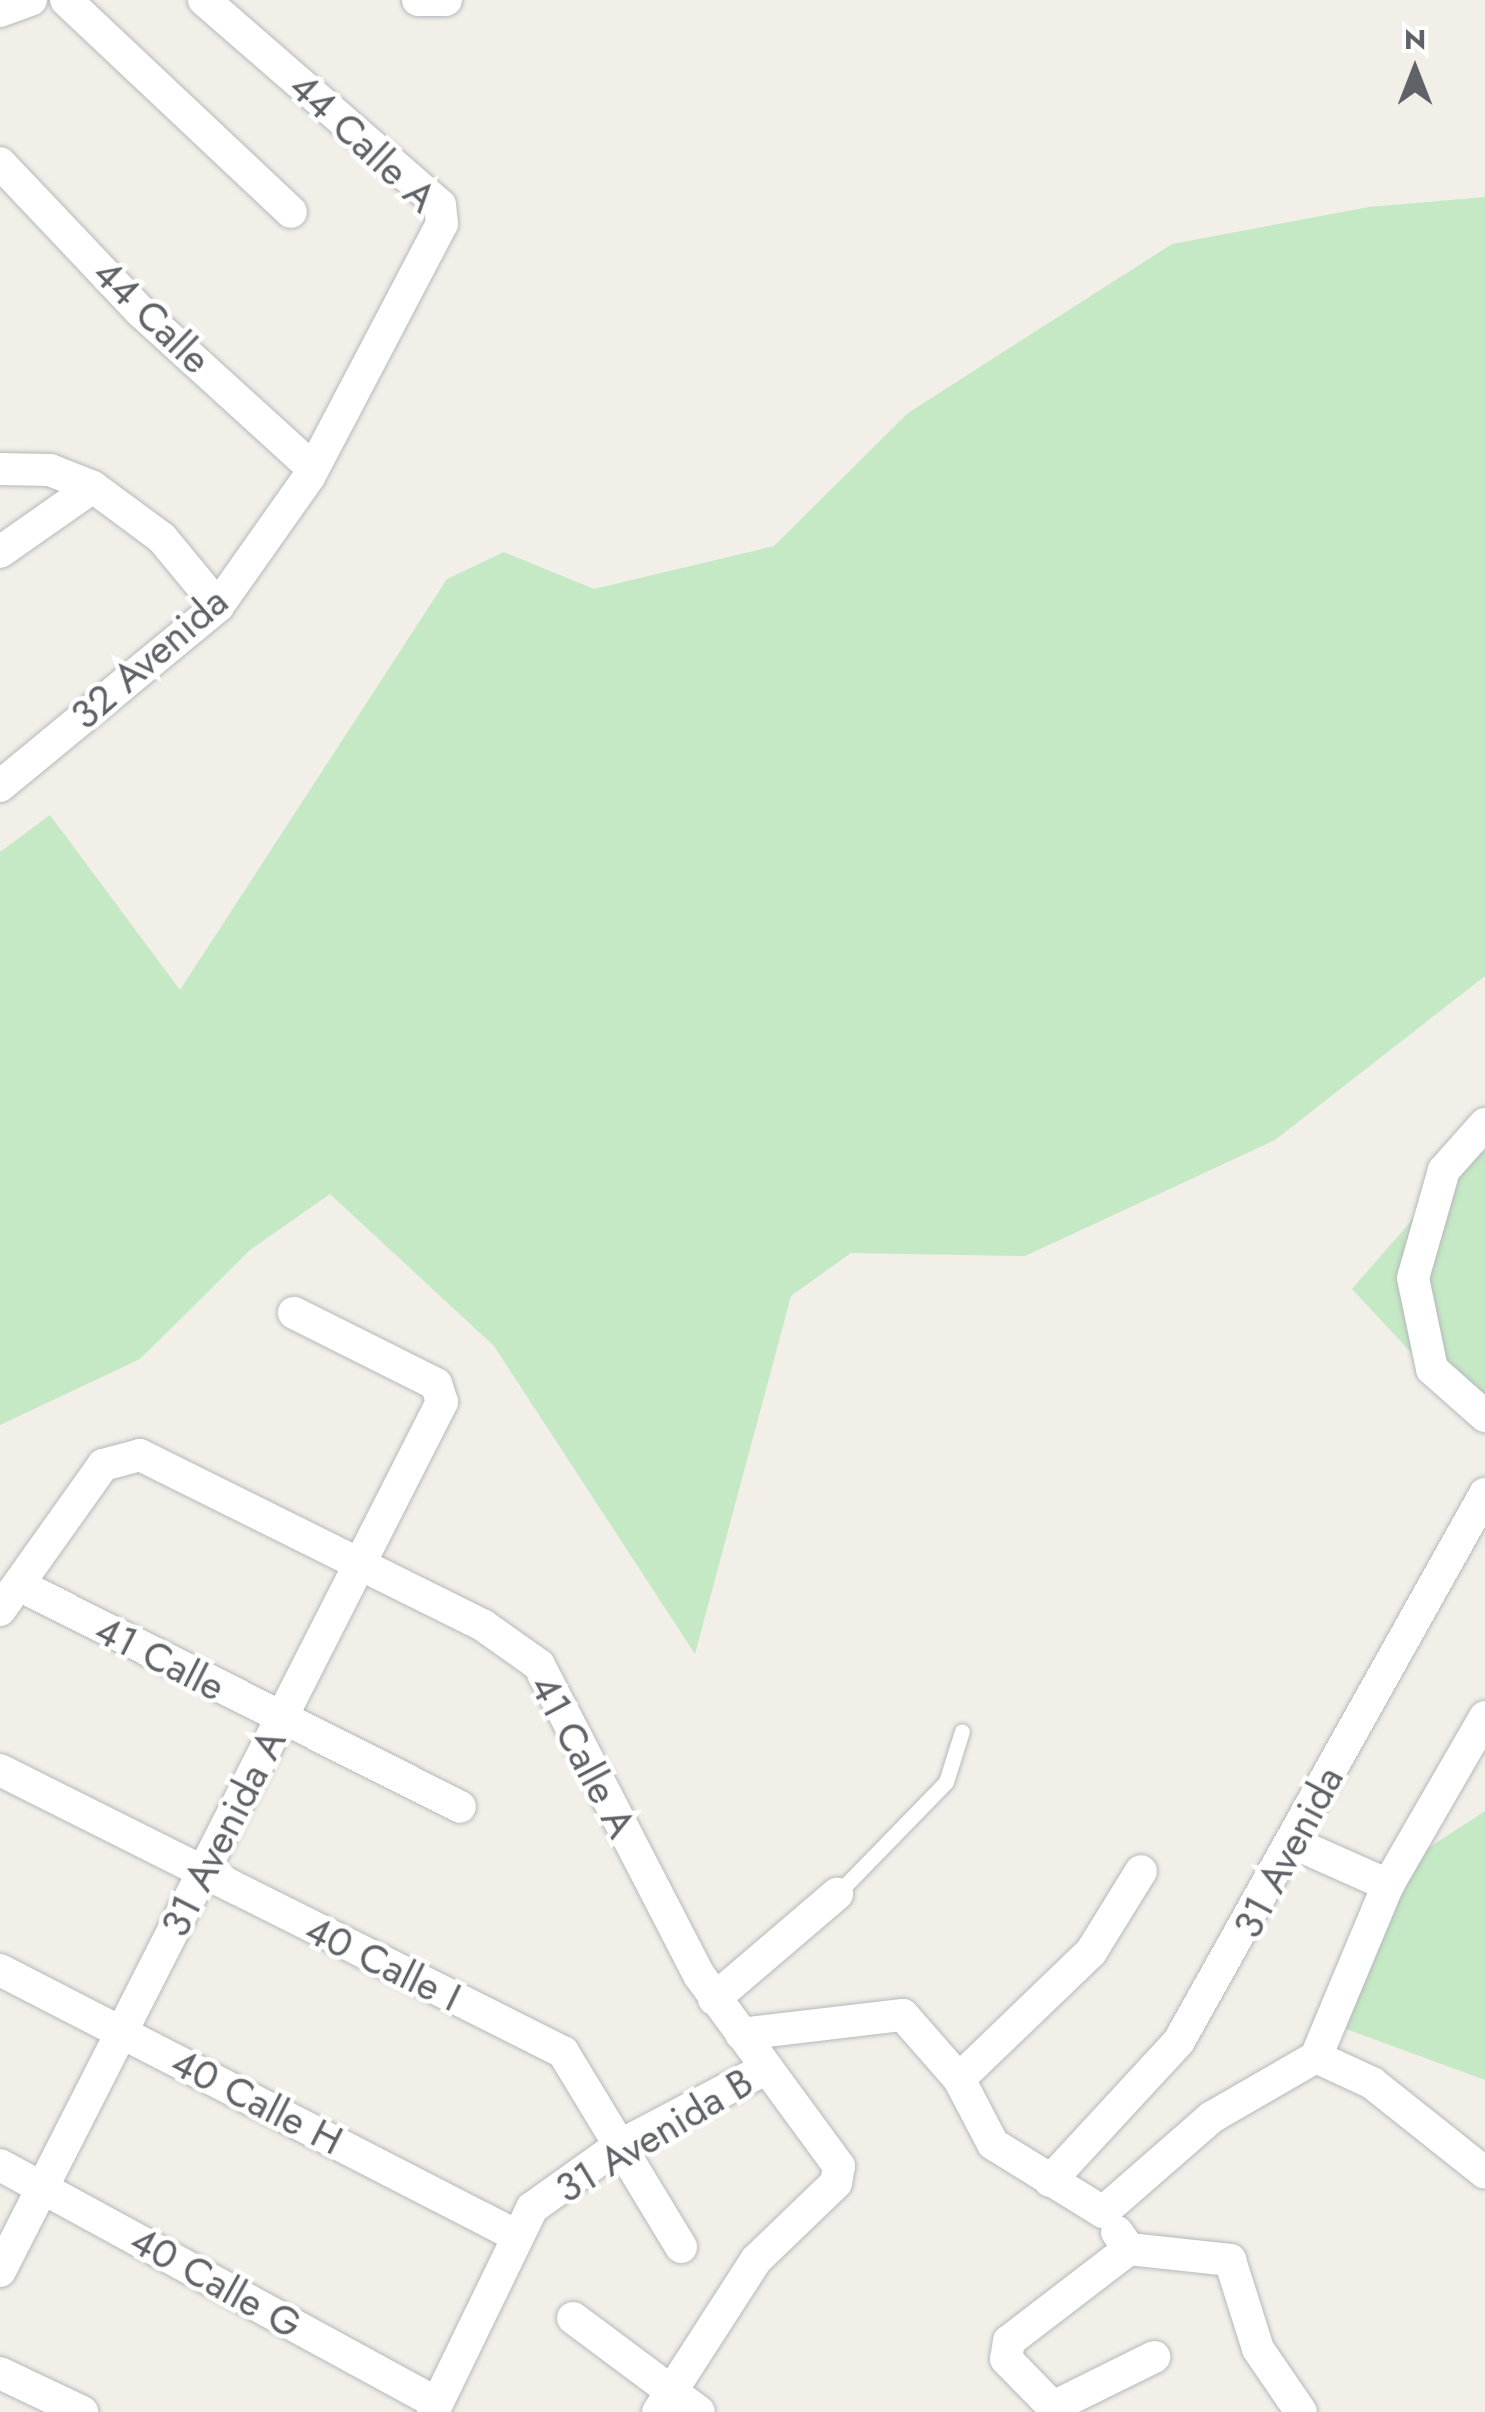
<!DOCTYPE html>
<style>
body{margin:0}
#map{position:relative;width:1485px;height:2412px;overflow:hidden;background:#f1efe8;font-family:Jost,sans-serif}
div>[style]{position:absolute}
.green>*{inset:0;background:#c5e8c5}
.roads{filter:drop-shadow(0 0 2px #b5b8bc) drop-shadow(0 0 2px #b5b8bc)}
.lane>*{height:15px;margin:-7.5px;padding:0 7.5px;transform-origin:7.5px;border-radius:7.5px;background:#fff}
.street>*{height:32px;margin:-16px;padding:0 16px;transform-origin:16px;border-radius:16px;background:#fff}
span{translate:-50% -50%;white-space:nowrap;text-align:center;line-height:1.15;-webkit-text-stroke:9px #fff;paint-order:stroke}
.street-label{font-size:40px;color:#5f6368}
.north{position:absolute;left:1365px;top:20px;width:100px;height:100px;-webkit-text-stroke:8px #fff;paint-order:stroke;rotate:0deg;font-size:28px;font-weight:700;line-height:40px;text-align:center;color:#5f6368}
.north::after{content:'';display:block;margin:auto;width:35px;height:45px;background:#5f6368;clip-path:polygon(50% 0,100% 100%,50% 72%,0 100%)}
</style>
<div id="map">
<div class="green">
<i style="clip-path:polygon(1485px 197px,1485px 976px,1275px 1140px,1025px 1256px,851px 1253px,791px 1296px,695px 1654px,494px 1346px,330px 1194px,250px 1250px,140px 1359px,0 1425px,0 852px,50px 815px,180px 990px,447px 579px,504px 552px,594px 589px,774px 546px,908px 413px,1172px 244px,1369px 207px)"></i>
<i style="clip-path:polygon(1485px 1151px,1485px 1432px,1352px 1289px,1459px 1166px)"></i>
<i style="clip-path:polygon(1485px 1811px,1485px 2080px,1346px 2029px,1379px 1880px)"></i>
</div>
<div class="roads">
<div class="lane">
<i style="left:837px;top:1894px;width:156px;rotate:-45.8deg"></i>
<i style="left:946px;top:1782px;width:53px;rotate:-72.6deg"></i>
</div>
<div class="street">
<i style="left:66px;top:0;width:309px;rotate:43.3deg"></i>
<i style="left:418px;top:0;width:28px"></i>
<i style="left:0;top:11px;width:33px;rotate:-20deg"></i>
<i style="left:0;top:163px;width:204px;rotate:46.6deg"></i>
<i style="left:140px;top:311px;width:227px;rotate:42.3deg"></i>
<i style="left:0;top:469px;width:50px;rotate:1.1deg"></i>
<i style="left:50px;top:470px;width:46px;rotate:21.6deg"></i>
<i style="left:93px;top:487px;width:86px;rotate:36.5deg"></i>
<i style="left:162px;top:538px;width:88px;rotate:50.5deg"></i>
<i style="left:0;top:552px;width:113px;rotate:-35deg"></i>
<i style="left:0;top:786px;width:283px;rotate:-39.5deg"></i>
<i style="left:218px;top:606px;width:158px;rotate:-54.8deg"></i>
<i style="left:309px;top:477px;width:286px;rotate:-62.3deg"></i>
<i style="left:442px;top:224px;width:19px;rotate:-96deg"></i>
<i style="left:440px;top:205px;width:313px;rotate:-139deg"></i>
<i style="left:1485px;top:1124px;width:62px;rotate:131.7deg"></i>
<i style="left:1444px;top:1170px;width:112px;rotate:106deg"></i>
<i style="left:1413px;top:1278px;width:93px;rotate:78.2deg"></i>
<i style="left:1432px;top:1369px;width:71px;rotate:41.6deg"></i>
<i style="left:23px;top:1587px;width:489px;rotate:26.7deg"></i>
<i style="left:0;top:1610px;width:178px;rotate:-54.6deg"></i>
<i style="left:103px;top:1465px;width:38px;rotate:-15deg"></i>
<i style="left:140px;top:1455px;width:384px;rotate:26.4deg"></i>
<i style="left:484px;top:1626px;width:67px;rotate:35.3deg"></i>
<i style="left:539px;top:1665px;width:349px;rotate:62.7deg"></i>
<i style="left:699px;top:1975px;width:237px;rotate:53.8deg"></i>
<i style="left:839px;top:2166px;width:17px;rotate:100deg"></i>
<i style="left:836px;top:2183px;width:111px;rotate:136.1deg"></i>
<i style="left:756px;top:2260px;width:181px;rotate:122.8deg"></i>
<i style="left:0;top:1770px;width:630px;rotate:26.61deg"></i>
<i style="left:563px;top:2052px;width:228px;rotate:58.8deg"></i>
<i style="left:1296px;top:1844px;width:101px;rotate:24deg"></i>
<i style="left:0;top:1970px;width:577px;rotate:27.23deg"></i>
<i style="left:714px;top:1999px;width:162px;rotate:-40.5deg"></i>
<i style="left:741px;top:2034px;width:163px;rotate:-6.7deg"></i>
<i style="left:903px;top:2015px;width:85px;rotate:48.8deg"></i>
<i style="left:959px;top:2079px;width:73px;rotate:62.4deg"></i>
<i style="left:993px;top:2144px;width:129px;rotate:31.7deg"></i>
<i style="left:1103px;top:2212px;width:145px;rotate:-41.1deg"></i>
<i style="left:1212px;top:2117px;width:120px;rotate:-30deg"></i>
<i style="left:1316px;top:2057px;width:186px;rotate:-67.3deg"></i>
<i style="left:1388px;top:1885px;width:194px;rotate:-60deg"></i>
<i style="left:1316px;top:2057px;width:62px;rotate:24.9deg"></i>
<i style="left:1372px;top:2083px;width:144px;rotate:38.5deg"></i>
<i style="left:959px;top:2079px;width:183px;rotate:-43.9deg"></i>
<i style="left:1091px;top:1952px;width:95px;rotate:-58.3deg"></i>
<i style="left:0;top:2165px;width:492px;rotate:28.6deg"></i>
<i style="left:1050px;top:2181px;width:190px;rotate:-47.3deg"></i>
<i style="left:1179px;top:2041px;width:627px;rotate:-60.78deg"></i>
<i style="left:1117px;top:2232px;width:21px;rotate:55deg"></i>
<i style="left:1129px;top:2249px;width:102px;rotate:6.2deg"></i>
<i style="left:1230px;top:2260px;width:93px;rotate:72.5deg"></i>
<i style="left:1258px;top:2349px;width:76px;rotate:55.7deg"></i>
<i style="left:1129px;top:2249px;width:151px;rotate:142.5deg"></i>
<i style="left:1009px;top:2341px;width:18px;rotate:99deg"></i>
<i style="left:1006px;top:2359px;width:67px;rotate:45.6deg"></i>
<i style="left:1053px;top:2407px;width:113px;rotate:-26.3deg"></i>
<i style="left:0;top:2271px;width:975px;rotate:-63.04deg"></i>
<i style="left:442px;top:1402px;width:19px;rotate:-108deg"></i>
<i style="left:436px;top:1384px;width:159px;rotate:-153.4deg"></i>
<i style="left:573px;top:2318px;width:157px;rotate:36.7deg"></i>
<i style="left:0;top:2373px;width:91px;rotate:25.4deg"></i>
<i style="left:433px;top:2412px;width:227px;rotate:-64.1deg"></i>
<i style="left:532px;top:2208px;width:107px;rotate:-35.5deg"></i>
<i style="left:619px;top:2146px;width:167px;rotate:-27.8deg"></i>
</div>
</div>
<div class="street-label">
<span style="left:363px;top:142px;rotate:43deg">44 Calle A</span>
<span style="left:152px;top:316px;rotate:44deg">44 Calle</span>
<span style="left:149px;top:658px;rotate:-41deg">32 Avenida</span>
<span style="left:160px;top:1658px;rotate:27deg">41 Calle</span>
<span style="left:583px;top:1756px;rotate:62deg">41 Calle A</span>
<span style="left:223px;top:1833px;rotate:-63deg">31 Avenida A</span>
<span style="left:1288px;top:1852px;rotate:-62deg">31 Avenida</span>
<span style="left:383px;top:1963px;rotate:26deg">40 Calle I</span>
<span style="left:257px;top:2101px;rotate:27deg">40 Calle H</span>
<span style="left:654px;top:2135px;rotate:-31deg">31 Avenida B</span>
<span style="left:216px;top:2282px;rotate:29deg">40 Calle G</span>
</div>
<div class="north">N</div>
</div>
